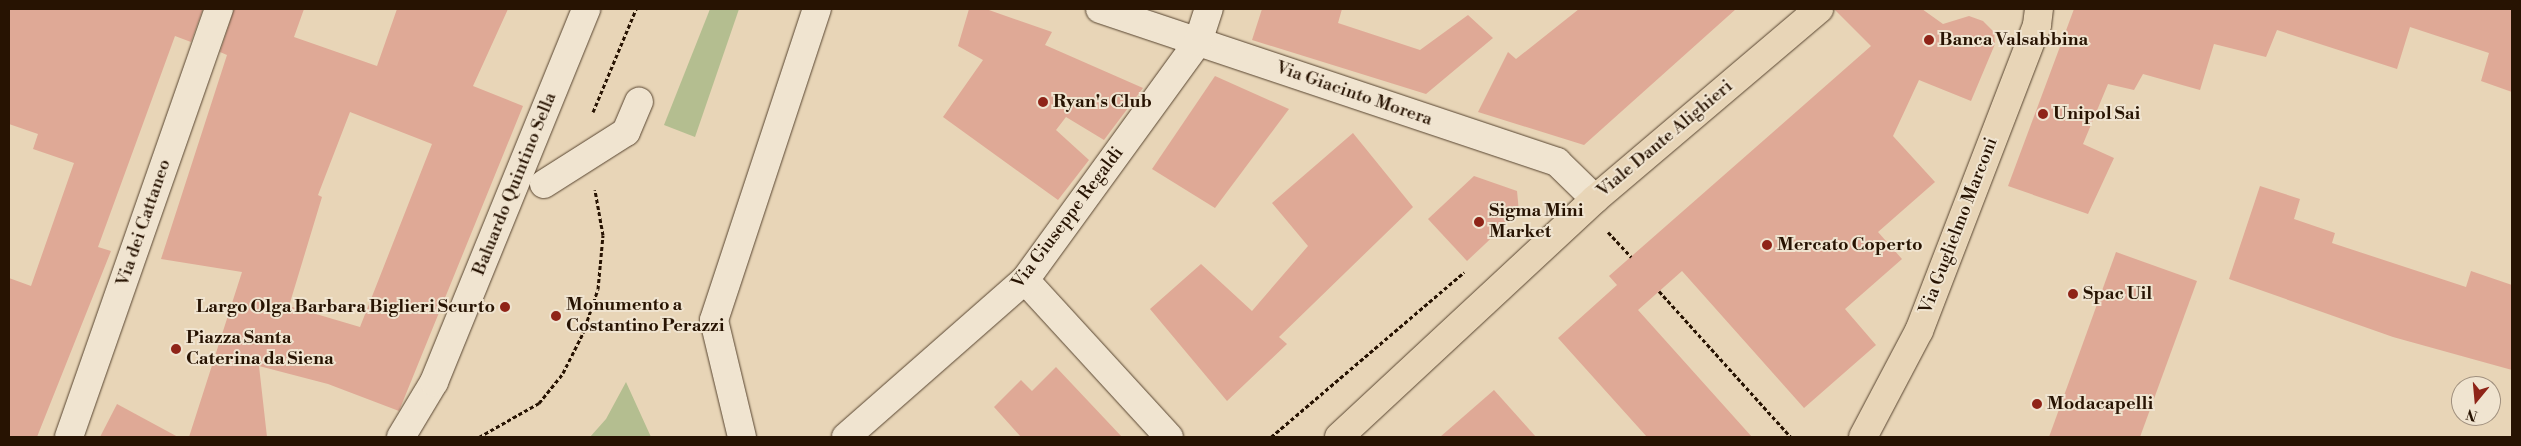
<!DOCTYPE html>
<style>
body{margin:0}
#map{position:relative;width:2521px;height:446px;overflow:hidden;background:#e8d5b7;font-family:"Libre Bodoni",serif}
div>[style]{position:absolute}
.green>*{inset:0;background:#b4be90}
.building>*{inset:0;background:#dfa996}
.path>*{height:3px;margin-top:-1.5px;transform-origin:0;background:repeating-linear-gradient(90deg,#271302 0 4px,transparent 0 6.5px)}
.roads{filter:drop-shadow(0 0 1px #57442f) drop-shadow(0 0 1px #57442f)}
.minor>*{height:28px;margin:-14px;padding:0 14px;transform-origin:14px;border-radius:14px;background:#f0e4d0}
.major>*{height:28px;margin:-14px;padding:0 14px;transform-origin:14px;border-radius:14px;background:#e8d5b7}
.dots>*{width:14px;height:14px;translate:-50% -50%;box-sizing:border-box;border:2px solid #f0e4d0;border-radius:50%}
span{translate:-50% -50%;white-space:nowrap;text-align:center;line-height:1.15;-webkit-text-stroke:4px #f0e4d0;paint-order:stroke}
.poi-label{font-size:18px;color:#271302;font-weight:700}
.left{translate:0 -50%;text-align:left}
.right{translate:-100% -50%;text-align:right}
.street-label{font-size:18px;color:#271302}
.frame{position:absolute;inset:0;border:10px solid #271302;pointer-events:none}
.north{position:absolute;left:2451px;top:376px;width:50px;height:50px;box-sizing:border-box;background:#f0e4d0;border:1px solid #a0907e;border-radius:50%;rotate:197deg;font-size:14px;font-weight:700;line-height:20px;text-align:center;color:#271302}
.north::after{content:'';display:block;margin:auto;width:18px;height:22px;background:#8f2418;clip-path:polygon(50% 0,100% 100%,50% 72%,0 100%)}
</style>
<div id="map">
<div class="green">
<i style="clip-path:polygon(710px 9px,739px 9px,695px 137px,664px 125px)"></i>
<i style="clip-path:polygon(626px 382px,651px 437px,590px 437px,606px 419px)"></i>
</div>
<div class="building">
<i style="clip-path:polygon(9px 9px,203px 9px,191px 42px,175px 36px,98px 247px,111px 251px,37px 437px,9px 437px,9px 278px,31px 286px,74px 163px,33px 149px,38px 134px,9px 124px)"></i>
<i style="clip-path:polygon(evenodd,234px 9px,304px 9px,294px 37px,377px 66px,397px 9px,508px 9px,473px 86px,523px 106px,399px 411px,328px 384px,259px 366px,267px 437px,189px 437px,242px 272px,161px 259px,227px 55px,220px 52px,234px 9px,350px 112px,432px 144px,360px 327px,289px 306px,322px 197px,318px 195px,350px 112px)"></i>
<i style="clip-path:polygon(969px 9px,986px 9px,1052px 32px,1045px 45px,1143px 88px,1104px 140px,1066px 117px,1056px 130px,1089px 160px,1058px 200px,943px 117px,983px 60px,958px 46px)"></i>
<i style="clip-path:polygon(1262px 9px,1342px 9px,1338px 23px,1420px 50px,1468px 15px,1493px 38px,1426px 94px,1252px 40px)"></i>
<i style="clip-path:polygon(1579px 9px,1736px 9px,1584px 145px,1478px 112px,1508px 52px,1516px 59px)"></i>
<i style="clip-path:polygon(1834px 9px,1922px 9px,1943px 24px,1969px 16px,1983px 21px,1994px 32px,1995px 44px,1971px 101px,1919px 80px,1893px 136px,1935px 182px,1878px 232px,1902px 259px,1845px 309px,1876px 345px,1804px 408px,1682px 271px,1638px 310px,1752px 437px,1647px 437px,1558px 338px,1617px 285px,1609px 276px,1871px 46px)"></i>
<i style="clip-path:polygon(2074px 9px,2512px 9px,2512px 92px,2481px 81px,2489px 53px,2410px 27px,2397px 69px,2277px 30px,2266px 57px,2214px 44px,2200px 90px,2143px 74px,2134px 90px,2108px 84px,2083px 144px,2114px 158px,2088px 214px,2008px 186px)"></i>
<i style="clip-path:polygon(1215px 76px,1289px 109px,1215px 208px,1152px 169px)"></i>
<i style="clip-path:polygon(1353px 133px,1413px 207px,1279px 337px,1287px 344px,1227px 401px,1150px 309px,1201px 264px,1252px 311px,1308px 246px,1272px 203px)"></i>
<i style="clip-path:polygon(1474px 176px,1517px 191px,1519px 212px,1467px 261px,1428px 219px)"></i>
<i style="clip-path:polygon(2260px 186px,2300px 199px,2294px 219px,2335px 233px,2332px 243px,2466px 287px,2471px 271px,2512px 285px,2512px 370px,2393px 337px,2229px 279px)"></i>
<i style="clip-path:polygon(2116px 252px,2197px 281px,2140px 437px,2049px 437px)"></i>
<i style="clip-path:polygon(1056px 367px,1122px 437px,1021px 437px,994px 407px,1021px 380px,1032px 391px)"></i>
<i style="clip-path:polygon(1494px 390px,1536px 437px,1440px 437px)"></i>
<i style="clip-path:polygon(117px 404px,178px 437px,100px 437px)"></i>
</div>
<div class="path">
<i style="left:593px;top:112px;width:112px;rotate:-67.3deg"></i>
<i style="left:1608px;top:232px;width:34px;rotate:47deg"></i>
<i style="left:1659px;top:291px;width:197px;rotate:47.9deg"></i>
<i style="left:479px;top:437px;width:69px;rotate:-29.5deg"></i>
<i style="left:539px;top:403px;width:38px;rotate:-51deg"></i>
<i style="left:563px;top:373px;width:45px;rotate:-63.4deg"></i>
<i style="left:583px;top:333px;width:46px;rotate:-71.2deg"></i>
<i style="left:598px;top:289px;width:54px;rotate:-84.7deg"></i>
<i style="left:603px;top:235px;width:46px;rotate:-100.1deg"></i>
<i style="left:1271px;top:437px;width:254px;rotate:-40.5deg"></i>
</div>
<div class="roads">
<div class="minor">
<i style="left:1100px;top:9px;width:482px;rotate:18.5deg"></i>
<i style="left:1557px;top:162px;width:53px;rotate:44.2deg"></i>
<i style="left:544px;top:184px;width:97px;rotate:-32.4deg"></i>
<i style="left:626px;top:132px;width:33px;rotate:-67deg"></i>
<i style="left:1025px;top:280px;width:213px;rotate:47.5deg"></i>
<i style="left:69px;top:437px;width:454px;rotate:-70.7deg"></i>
<i style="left:401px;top:437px;width:64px;rotate:-59deg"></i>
<i style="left:434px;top:382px;width:403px;rotate:-67.8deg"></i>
<i style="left:742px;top:437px;width:120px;rotate:-103.5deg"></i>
<i style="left:714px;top:320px;width:328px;rotate:-71.7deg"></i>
<i style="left:846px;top:437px;width:238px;rotate:-41.3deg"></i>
<i style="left:1025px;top:280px;width:294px;rotate:-54deg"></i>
<i style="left:1198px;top:42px;width:35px;rotate:-72deg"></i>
</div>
<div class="major">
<i style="left:1339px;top:437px;width:350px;rotate:-42.9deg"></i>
<i style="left:1595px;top:199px;width:294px;rotate:-40.3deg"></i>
<i style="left:1863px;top:437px;width:120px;rotate:-62.2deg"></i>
<i style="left:1919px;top:331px;width:328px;rotate:-68.9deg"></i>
<i style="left:2037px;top:25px;width:16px;rotate:-83deg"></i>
</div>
</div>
<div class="dots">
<i style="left:1929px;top:40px;background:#8f2418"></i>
<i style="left:1043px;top:102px;background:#8f2418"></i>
<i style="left:2043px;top:114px;background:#8f2418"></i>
<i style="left:1479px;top:222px;background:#8f2418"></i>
<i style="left:1767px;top:245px;background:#8f2418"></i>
<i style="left:2073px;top:294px;background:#8f2418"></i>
<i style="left:505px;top:307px;background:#8f2418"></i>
<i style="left:556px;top:316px;background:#8f2418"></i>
<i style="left:176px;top:349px;background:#8f2418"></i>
<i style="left:2037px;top:404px;background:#8f2418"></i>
</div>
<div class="poi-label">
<span class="left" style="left:1939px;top:40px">Banca Valsabbina</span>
<span class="left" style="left:1053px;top:102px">Ryan's Club</span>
<span class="left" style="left:2053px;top:114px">Unipol Sai</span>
<span class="left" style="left:1489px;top:222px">Sigma Mini<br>Market</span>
<span class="left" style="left:1777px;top:245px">Mercato Coperto</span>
<span class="left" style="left:2083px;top:294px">Spac Uil</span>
<span class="left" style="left:566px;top:316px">Monumento a<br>Costantino Perazzi</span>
<span class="right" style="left:495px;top:307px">Largo Olga Barbara Biglieri Scurto</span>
<span class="left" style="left:186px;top:349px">Piazza Santa<br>Caterina da Siena</span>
<span class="left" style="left:2047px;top:404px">Modacapelli</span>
</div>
<div class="street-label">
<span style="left:1354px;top:94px;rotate:19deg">Via Giacinto Morera</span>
<span style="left:1665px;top:139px;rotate:-40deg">Viale Dante Alighieri</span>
<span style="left:515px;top:184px;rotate:-68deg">Baluardo Quintino Sella</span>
<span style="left:1068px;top:218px;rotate:-53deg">Via Giuseppe Regaldi</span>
<span style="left:144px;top:223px;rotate:-71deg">Via dei Cattaneo</span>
<span style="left:1959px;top:226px;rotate:-69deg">Via Guglielmo Marconi</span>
</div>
<div class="frame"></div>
<div class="north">N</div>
</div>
